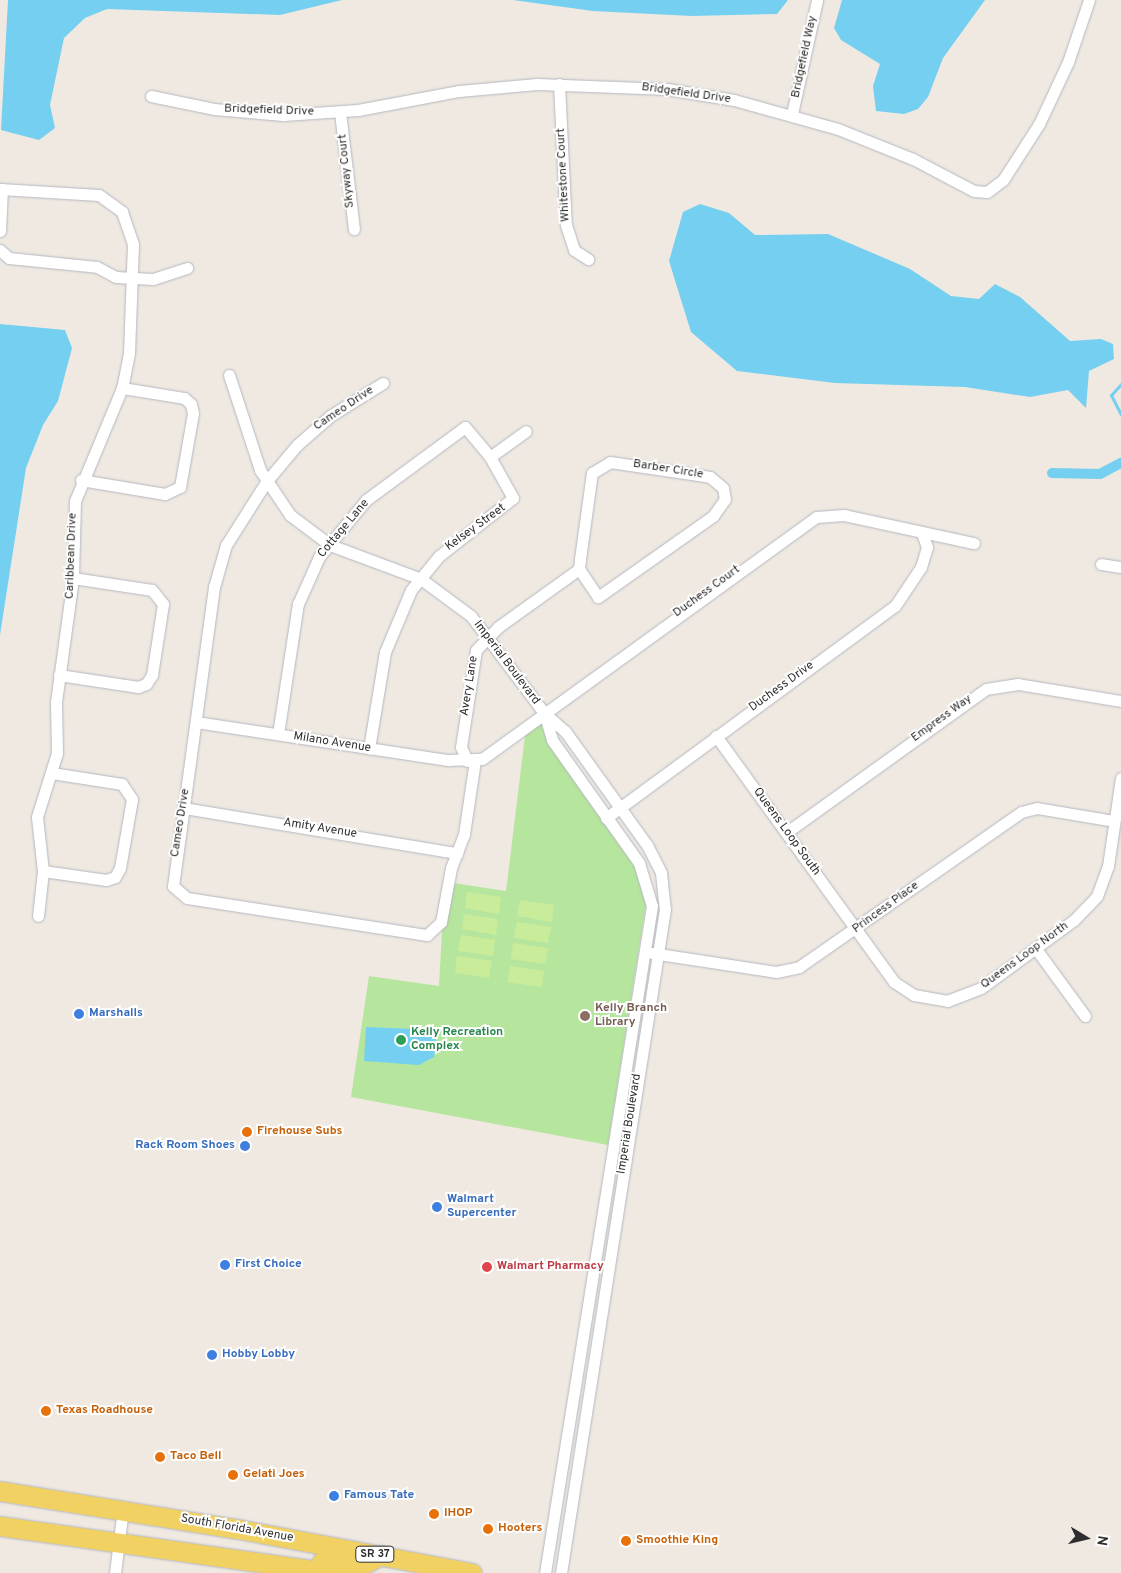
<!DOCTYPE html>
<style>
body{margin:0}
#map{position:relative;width:1121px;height:1573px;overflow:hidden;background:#efe9e1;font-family:Overpass,sans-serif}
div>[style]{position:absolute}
.green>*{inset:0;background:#b6e59e}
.pitch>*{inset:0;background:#c9ec9a}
.water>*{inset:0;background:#75cff0}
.stream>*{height:3px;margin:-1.5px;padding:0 1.5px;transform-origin:1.5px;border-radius:1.5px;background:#75cff0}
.canal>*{height:10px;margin:-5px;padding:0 5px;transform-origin:5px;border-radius:5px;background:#75cff0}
.roads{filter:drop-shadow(0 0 1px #b4b7c1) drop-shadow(0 0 1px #b4b7c1)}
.minor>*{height:11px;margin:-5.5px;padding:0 5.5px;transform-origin:5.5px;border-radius:5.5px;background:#fff}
.primary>*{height:19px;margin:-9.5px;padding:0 9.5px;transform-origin:9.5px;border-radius:9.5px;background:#f2d163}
.dots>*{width:14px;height:14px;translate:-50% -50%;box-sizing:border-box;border:2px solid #fff;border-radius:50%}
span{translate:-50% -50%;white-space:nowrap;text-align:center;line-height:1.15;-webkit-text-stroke:4px #fff;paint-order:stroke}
.shield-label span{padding:1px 4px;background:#fff;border:1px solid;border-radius:4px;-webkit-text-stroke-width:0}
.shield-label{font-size:11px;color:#2e2e2e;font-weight:700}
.street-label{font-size:12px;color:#2e2e2e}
.education-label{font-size:12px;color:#785e54;font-weight:700}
.left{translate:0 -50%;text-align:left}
.shop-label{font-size:12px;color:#366cbe;font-weight:700}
.right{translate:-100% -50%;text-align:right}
.leisure-label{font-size:12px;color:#27864d;font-weight:700}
.food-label{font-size:12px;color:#c56008;font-weight:700}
.health-label{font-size:12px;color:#be3a42;font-weight:700}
.north{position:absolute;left:1061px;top:1513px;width:50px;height:50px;-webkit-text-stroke:4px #fff;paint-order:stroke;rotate:99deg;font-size:14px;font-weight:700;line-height:20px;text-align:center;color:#2e2e2e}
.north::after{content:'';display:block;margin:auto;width:18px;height:22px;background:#2e2e2e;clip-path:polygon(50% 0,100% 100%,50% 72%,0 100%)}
</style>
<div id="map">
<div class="green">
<i style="clip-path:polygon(541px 721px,547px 742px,634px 865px,646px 904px,608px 1145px,351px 1097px,369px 976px,439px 986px,442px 931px,453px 883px,506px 891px,525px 736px)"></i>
</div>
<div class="pitch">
<i style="clip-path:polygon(467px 892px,501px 897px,499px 914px,465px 908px)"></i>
<i style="clip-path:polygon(520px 900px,554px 905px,552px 922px,517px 916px)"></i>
<i style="clip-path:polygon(464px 914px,498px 919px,496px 935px,462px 929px)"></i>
<i style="clip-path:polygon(517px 922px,551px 927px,548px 943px,514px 938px)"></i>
<i style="clip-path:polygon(461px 935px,495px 940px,493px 956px,458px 951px)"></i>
<i style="clip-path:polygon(513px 943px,548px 948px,545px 964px,511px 959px)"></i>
<i style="clip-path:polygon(457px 956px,492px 961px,489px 978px,455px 973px)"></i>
<i style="clip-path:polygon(510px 966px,544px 971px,542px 987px,507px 982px)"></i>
</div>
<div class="water">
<i style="clip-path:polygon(8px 0,342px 0,280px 15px,107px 9px,85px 18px,64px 38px,50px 105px,55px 128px,39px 140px,1px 130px)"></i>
<i style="clip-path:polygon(513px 0,788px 0,777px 14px,692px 16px,593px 11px)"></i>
<i style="clip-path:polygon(842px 0,985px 0,943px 58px,928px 97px,918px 109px,904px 114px,876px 111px,873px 86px,880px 64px,841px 40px,834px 28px)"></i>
<i style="clip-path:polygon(700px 204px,729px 213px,755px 235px,828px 234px,910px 269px,951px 296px,979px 299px,995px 284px,1020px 297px,1070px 341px,1101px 339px,1113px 344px,1114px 359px,1089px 371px,1086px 408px,1068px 390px,1030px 397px,965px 387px,835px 383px,737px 371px,691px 332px,669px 261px,683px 212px)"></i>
<i style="clip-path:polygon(0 324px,65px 330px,72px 348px,58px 401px,43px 425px,26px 468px,0 635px)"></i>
<i style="clip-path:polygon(366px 1027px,438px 1030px,434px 1057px,419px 1065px,364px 1061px)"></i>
</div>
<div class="stream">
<i style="left:1121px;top:384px;width:15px;rotate:132deg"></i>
<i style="left:1111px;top:395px;width:22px;rotate:63deg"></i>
</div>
<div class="canal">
<i style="left:1052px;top:473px;width:48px;rotate:1.2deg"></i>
<i style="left:1100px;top:474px;width:24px;rotate:-28deg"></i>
</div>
<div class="roads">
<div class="minor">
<i style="left:559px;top:84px;width:141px;rotate:87.2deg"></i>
<i style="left:566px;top:225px;width:26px;rotate:72deg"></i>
<i style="left:574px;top:250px;width:17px;rotate:33deg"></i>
<i style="left:151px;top:96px;width:64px;rotate:11.7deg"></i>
<i style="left:214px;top:109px;width:69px;rotate:5deg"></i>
<i style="left:283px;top:115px;width:75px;rotate:-3.8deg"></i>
<i style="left:358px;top:110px;width:103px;rotate:-10.7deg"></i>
<i style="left:459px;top:91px;width:78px;rotate:-5.1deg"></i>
<i style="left:537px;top:84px;width:130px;rotate:2.2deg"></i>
<i style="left:667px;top:89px;width:68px;rotate:9.3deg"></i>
<i style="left:734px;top:100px;width:108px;rotate:15.6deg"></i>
<i style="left:838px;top:129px;width:81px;rotate:21.8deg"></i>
<i style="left:913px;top:159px;width:69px;rotate:27.7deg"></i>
<i style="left:974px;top:191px;width:13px;rotate:4deg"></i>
<i style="left:987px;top:192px;width:20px;rotate:-37deg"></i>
<i style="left:1003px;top:180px;width:67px;rotate:-57.3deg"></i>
<i style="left:1039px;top:124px;width:68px;rotate:-64.9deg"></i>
<i style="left:1068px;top:62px;width:65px;rotate:-71.3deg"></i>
<i style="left:340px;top:112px;width:118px;rotate:83.2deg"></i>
<i style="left:792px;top:114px;width:117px;rotate:-77.6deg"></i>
<i style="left:0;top:189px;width:99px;rotate:3.5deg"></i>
<i style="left:99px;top:195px;width:29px;rotate:36deg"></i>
<i style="left:122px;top:212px;width:34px;rotate:71deg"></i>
<i style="left:133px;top:244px;width:109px;rotate:92.1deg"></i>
<i style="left:129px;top:353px;width:36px;rotate:101deg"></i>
<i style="left:122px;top:388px;width:122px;rotate:112.6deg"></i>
<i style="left:75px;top:501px;width:77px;rotate:91.5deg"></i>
<i style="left:73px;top:578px;width:125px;rotate:97.8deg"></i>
<i style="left:56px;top:702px;width:51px;rotate:88.9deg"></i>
<i style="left:57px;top:753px;width:67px;rotate:107.4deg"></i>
<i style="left:37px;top:817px;width:54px;rotate:83.7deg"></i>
<i style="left:43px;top:871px;width:45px;rotate:96.3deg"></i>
<i style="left:0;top:231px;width:42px;rotate:-87.3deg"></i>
<i style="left:0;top:250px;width:12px;rotate:42deg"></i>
<i style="left:9px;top:258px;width:88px;rotate:5.8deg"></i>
<i style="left:97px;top:267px;width:21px;rotate:28deg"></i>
<i style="left:116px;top:277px;width:37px;rotate:3deg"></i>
<i style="left:153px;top:279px;width:36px;rotate:-18deg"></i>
<i style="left:229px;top:375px;width:100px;rotate:71.9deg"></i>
<i style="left:260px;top:470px;width:54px;rotate:56.3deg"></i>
<i style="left:290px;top:515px;width:50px;rotate:36.9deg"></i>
<i style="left:330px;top:545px;width:97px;rotate:20.5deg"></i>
<i style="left:421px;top:579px;width:62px;rotate:36.5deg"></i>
<i style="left:471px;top:616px;width:121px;rotate:53deg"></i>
<i style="left:544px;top:713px;width:28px;rotate:41deg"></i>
<i style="left:565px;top:731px;width:140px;rotate:54.3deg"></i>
<i style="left:647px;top:845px;width:31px;rotate:63deg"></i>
<i style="left:661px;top:873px;width:36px;rotate:84deg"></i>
<i style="left:665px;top:909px;width:672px;rotate:98.9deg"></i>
<i style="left:383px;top:383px;width:62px;rotate:148.1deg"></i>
<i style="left:330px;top:416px;width:44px;rotate:138.7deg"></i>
<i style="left:297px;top:445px;width:48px;rotate:130deg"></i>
<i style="left:266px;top:482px;width:75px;rotate:122.4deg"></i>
<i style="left:226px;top:545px;width:44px;rotate:105.9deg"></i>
<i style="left:214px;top:587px;width:302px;rotate:97.8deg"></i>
<i style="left:173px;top:886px;width:18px;rotate:41deg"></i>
<i style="left:187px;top:898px;width:243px;rotate:8.8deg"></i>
<i style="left:427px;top:935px;width:19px;rotate:-43deg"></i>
<i style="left:441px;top:922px;width:55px;rotate:-79.5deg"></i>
<i style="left:451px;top:868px;width:36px;rotate:-69deg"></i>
<i style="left:464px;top:834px;width:75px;rotate:-81.5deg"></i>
<i style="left:490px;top:457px;width:44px;rotate:-35.8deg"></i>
<i style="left:610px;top:462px;width:101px;rotate:8.5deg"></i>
<i style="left:710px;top:477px;width:17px;rotate:40deg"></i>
<i style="left:723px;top:488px;width:11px;rotate:80deg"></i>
<i style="left:725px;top:499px;width:21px;rotate:125deg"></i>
<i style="left:713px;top:516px;width:141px;rotate:144.8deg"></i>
<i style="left:598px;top:597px;width:34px;rotate:-124deg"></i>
<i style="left:579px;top:569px;width:10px;rotate:-84deg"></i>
<i style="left:580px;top:559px;width:87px;rotate:-82.1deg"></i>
<i style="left:592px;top:473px;width:21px;rotate:-31deg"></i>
<i style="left:81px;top:480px;width:85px;rotate:9.5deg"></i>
<i style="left:165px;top:494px;width:17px;rotate:-25deg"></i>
<i style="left:180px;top:487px;width:75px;rotate:-80deg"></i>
<i style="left:193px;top:413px;width:9px;rotate:-103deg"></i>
<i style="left:191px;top:404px;width:9px;rotate:-139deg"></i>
<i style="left:184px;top:398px;width:63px;rotate:-170.8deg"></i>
<i style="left:1101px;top:564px;width:20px;rotate:9deg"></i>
<i style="left:59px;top:675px;width:80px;rotate:8.6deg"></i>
<i style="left:138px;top:687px;width:9px;rotate:-21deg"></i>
<i style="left:146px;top:684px;width:11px;rotate:-56deg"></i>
<i style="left:152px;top:675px;width:72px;rotate:-81.2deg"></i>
<i style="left:163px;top:604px;width:18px;rotate:-128deg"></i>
<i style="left:152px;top:590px;width:80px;rotate:-171.4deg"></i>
<i style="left:544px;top:713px;width:28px;rotate:73deg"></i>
<i style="left:552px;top:740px;width:151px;rotate:54.7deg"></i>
<i style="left:639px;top:863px;width:45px;rotate:73.2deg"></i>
<i style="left:652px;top:906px;width:676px;rotate:99.11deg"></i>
<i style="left:196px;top:722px;width:255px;rotate:8.6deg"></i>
<i style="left:448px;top:760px;width:34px;rotate:-2deg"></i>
<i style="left:482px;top:759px;width:412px;rotate:-35.9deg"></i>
<i style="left:816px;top:517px;width:28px;rotate:-4deg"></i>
<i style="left:844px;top:515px;width:133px;rotate:12.2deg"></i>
<i style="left:278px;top:734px;width:132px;rotate:-81.3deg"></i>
<i style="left:298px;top:604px;width:51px;rotate:-65.9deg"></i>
<i style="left:319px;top:557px;width:74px;rotate:-50.5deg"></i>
<i style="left:366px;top:500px;width:123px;rotate:-36.4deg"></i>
<i style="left:465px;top:427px;width:39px;rotate:50deg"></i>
<i style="left:490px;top:457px;width:47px;rotate:60.7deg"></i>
<i style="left:513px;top:498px;width:94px;rotate:141.9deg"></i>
<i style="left:439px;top:556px;width:44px;rotate:129.5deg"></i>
<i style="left:411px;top:590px;width:67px;rotate:112.8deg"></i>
<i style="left:385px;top:652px;width:98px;rotate:99.4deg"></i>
<i style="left:716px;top:736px;width:304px;rotate:54.1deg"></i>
<i style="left:894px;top:982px;width:24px;rotate:33deg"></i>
<i style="left:914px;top:995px;width:34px;rotate:10deg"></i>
<i style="left:947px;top:1001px;width:36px;rotate:-21deg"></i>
<i style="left:981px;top:988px;width:115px;rotate:-36.2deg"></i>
<i style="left:1074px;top:920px;width:33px;rotate:-46deg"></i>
<i style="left:1097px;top:896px;width:32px;rotate:-70deg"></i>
<i style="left:1108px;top:866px;width:89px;rotate:-81.6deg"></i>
<i style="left:467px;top:761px;width:15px;rotate:-113deg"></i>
<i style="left:461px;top:747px;width:98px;rotate:-81.2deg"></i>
<i style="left:476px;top:650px;width:32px;rotate:-46deg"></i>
<i style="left:498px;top:627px;width:100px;rotate:-35.6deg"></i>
<i style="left:184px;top:808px;width:277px;rotate:9.4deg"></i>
<i style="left:606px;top:818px;width:358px;rotate:-36.3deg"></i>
<i style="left:895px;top:606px;width:47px;rotate:-56.3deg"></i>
<i style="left:921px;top:567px;width:21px;rotate:-73deg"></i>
<i style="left:927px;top:547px;width:12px;rotate:-110deg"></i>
<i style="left:787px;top:832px;width:245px;rotate:-35.7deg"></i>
<i style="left:986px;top:689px;width:32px;rotate:-9deg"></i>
<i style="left:1018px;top:684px;width:104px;rotate:9.4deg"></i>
<i style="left:43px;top:871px;width:64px;rotate:8.1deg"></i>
<i style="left:106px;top:880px;width:9px;rotate:-18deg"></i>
<i style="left:115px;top:877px;width:10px;rotate:-61deg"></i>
<i style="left:120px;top:868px;width:70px;rotate:-80.1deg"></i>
<i style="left:132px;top:799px;width:18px;rotate:-124deg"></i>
<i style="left:122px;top:784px;width:71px;rotate:-171.1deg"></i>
<i style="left:1036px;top:949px;width:83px;rotate:53.8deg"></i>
<i style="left:652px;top:953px;width:125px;rotate:8.7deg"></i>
<i style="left:776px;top:972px;width:24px;rotate:-12deg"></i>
<i style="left:799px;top:967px;width:271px;rotate:-34.9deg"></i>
<i style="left:1021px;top:812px;width:16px;rotate:-14deg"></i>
<i style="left:1037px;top:808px;width:78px;rotate:9.6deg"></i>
<i style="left:115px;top:1573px;width:64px;rotate:-82.9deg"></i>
</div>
<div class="primary">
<i style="left:0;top:1491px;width:241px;rotate:9.1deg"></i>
<i style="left:238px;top:1529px;width:238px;rotate:10.6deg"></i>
<i style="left:0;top:1526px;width:339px;rotate:8deg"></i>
<i style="left:322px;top:1561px;width:40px;rotate:5.7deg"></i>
<i style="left:362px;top:1565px;width:22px;rotate:-27deg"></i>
</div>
</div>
<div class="dots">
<i style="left:79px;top:1014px;background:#3f7fe0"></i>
<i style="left:585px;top:1016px;background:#8d6e63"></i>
<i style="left:401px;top:1040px;background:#2e9e5b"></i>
<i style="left:247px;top:1132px;background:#e8710a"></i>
<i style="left:245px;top:1146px;background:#3f7fe0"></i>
<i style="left:437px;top:1207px;background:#3f7fe0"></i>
<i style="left:225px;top:1265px;background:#3f7fe0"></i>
<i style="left:487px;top:1267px;background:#e0444e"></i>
<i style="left:212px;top:1355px;background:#3f7fe0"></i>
<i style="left:46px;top:1411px;background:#e8710a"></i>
<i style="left:160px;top:1457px;background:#e8710a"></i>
<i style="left:233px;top:1475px;background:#e8710a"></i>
<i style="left:334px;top:1496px;background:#3f7fe0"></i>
<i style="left:434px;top:1514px;background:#e8710a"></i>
<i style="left:488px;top:1529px;background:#e8710a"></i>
<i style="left:626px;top:1541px;background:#e8710a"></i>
</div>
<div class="shield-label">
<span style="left:375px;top:1554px">SR 37</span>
</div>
<div class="street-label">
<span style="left:805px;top:57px;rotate:-78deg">Bridgefield Way</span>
<span style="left:686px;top:94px;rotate:8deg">Bridgefield Drive</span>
<span style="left:269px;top:111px;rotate:2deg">Bridgefield Drive</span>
<span style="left:347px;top:171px;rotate:-96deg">Skyway Court</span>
<span style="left:564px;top:175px;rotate:-93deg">Whitestone Court</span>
<span style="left:344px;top:409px;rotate:-34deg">Cameo Drive</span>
<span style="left:668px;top:470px;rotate:9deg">Barber Circle</span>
<span style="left:476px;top:528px;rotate:-36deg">Kelsey Street</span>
<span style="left:344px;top:529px;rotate:-50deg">Cottage Lane</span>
<span style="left:72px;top:556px;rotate:-88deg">Caribbean Drive</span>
<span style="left:707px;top:592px;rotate:-36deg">Duchess Court</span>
<span style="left:506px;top:663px;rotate:53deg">Imperial Boulevard</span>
<span style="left:470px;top:686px;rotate:-81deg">Avery Lane</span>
<span style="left:782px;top:687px;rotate:-36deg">Duchess Drive</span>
<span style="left:942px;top:719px;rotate:-36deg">Empress Way</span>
<span style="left:332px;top:743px;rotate:9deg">Milano Avenue</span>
<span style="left:181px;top:823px;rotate:-81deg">Cameo Drive</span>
<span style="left:320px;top:829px;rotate:9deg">Amity Avenue</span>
<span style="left:786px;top:832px;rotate:54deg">Queens Loop South</span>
<span style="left:886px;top:908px;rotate:-36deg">Princess Place</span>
<span style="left:1025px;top:956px;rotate:-36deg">Queens Loop North</span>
<span style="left:630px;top:1124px;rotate:-81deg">Imperial Boulevard</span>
<span style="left:237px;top:1529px;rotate:10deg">South Florida Avenue</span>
</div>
<div class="education-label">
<span class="left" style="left:595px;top:1016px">Kelly Branch<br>Library</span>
</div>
<div class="shop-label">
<span class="left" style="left:89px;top:1014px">Marshalls</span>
<span class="right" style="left:235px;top:1146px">Rack Room Shoes</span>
<span class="left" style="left:447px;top:1207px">Walmart<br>Supercenter</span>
<span class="left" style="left:235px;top:1265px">First Choice</span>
<span class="left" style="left:222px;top:1355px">Hobby Lobby</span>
<span class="left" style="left:344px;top:1496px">Famous Tate</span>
</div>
<div class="leisure-label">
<span class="left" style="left:411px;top:1040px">Kelly Recreation<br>Complex</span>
</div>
<div class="food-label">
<span class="left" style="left:257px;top:1132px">Firehouse Subs</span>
<span class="left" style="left:56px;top:1411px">Texas Roadhouse</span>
<span class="left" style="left:170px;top:1457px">Taco Bell</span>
<span class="left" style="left:243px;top:1475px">Gelati Joes</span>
<span class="left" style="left:444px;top:1514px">IHOP</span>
<span class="left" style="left:498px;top:1529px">Hooters</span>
<span class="left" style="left:636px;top:1541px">Smoothie King</span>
</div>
<div class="health-label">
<span class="left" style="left:497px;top:1267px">Walmart Pharmacy</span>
</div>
<div class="north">N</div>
</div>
